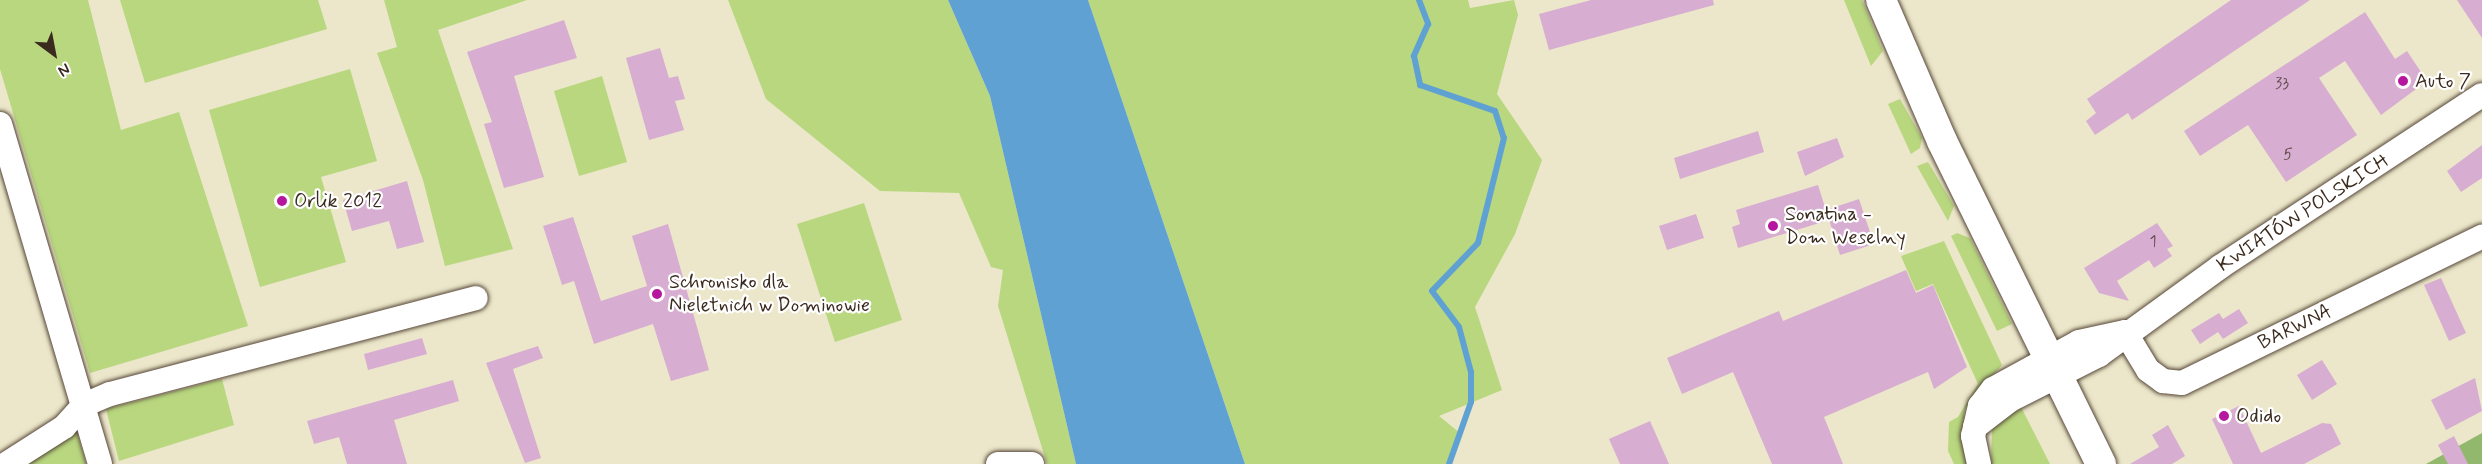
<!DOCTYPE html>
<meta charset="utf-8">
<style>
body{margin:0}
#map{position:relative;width:2482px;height:464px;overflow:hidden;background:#ece7ca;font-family:Mynerve,sans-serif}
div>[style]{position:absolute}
.green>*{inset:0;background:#b8d77f}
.forest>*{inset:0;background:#92b86e}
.water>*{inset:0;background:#60a1d3}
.stream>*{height:6px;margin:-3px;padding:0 3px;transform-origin:3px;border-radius:3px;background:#60a1d3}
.building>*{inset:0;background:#d7add1}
.roads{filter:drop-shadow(0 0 2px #564638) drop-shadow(0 0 2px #564638)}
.minor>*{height:24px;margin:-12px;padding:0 12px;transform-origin:12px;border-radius:12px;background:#fff}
.major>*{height:30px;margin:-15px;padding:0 15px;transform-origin:15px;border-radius:15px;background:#fff}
.dots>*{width:16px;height:16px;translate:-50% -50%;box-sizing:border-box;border:3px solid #fff;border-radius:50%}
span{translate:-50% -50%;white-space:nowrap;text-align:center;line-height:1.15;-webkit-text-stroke:4.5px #fff;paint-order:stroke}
.number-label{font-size:16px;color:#624b4b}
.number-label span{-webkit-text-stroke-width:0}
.poi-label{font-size:20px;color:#3b2a1e}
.left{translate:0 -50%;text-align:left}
.street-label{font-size:20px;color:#3b2a1e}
.north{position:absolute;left:24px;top:24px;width:60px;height:60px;-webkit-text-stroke:4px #fff;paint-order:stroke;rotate:148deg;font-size:16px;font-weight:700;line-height:24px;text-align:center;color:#3b2a1e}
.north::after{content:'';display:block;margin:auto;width:21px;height:27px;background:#3b2a1e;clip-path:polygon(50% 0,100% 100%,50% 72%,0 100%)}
</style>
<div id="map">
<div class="green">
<i style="clip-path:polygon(0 0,88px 0,121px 130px,179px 112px,248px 326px,90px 373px,0 69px)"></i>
<i style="clip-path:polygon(120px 0,318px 0,327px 29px,145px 83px)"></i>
<i style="clip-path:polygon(384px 0,527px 0,438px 30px,513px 249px,445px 266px,423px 180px,377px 53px,397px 47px)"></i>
<i style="clip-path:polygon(728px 0,948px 0,990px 96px,1076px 464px,1047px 464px,998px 306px,1003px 270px,991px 267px,959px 193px,880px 191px,766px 99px)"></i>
<i style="clip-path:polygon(1088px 0,1468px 0,1470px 8px,1514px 0,1518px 15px,1497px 94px,1542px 160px,1515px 234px,1475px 307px,1502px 390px,1439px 416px,1460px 433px,1449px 464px,1245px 464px)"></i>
<i style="clip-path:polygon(1844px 0,1862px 0,1883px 51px,1871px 66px)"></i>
<i style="clip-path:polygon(350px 69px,377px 161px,321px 177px,346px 262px,260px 287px,209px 110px)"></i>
<i style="clip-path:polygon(602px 76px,627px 162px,579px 176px,554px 91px)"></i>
<i style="clip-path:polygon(1900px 99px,1922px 138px,1920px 148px,1911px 154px,1888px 104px)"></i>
<i style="clip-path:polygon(1928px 162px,1954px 206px,1948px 221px,1917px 166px)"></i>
<i style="clip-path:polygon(864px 203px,902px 320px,835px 342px,797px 224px)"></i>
<i style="clip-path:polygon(1957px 233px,1970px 238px,2012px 324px,1997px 331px,1951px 236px)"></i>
<i style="clip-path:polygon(1944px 241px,2002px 365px,1965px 409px,1961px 439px,1967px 464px,1954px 464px,1948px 451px,1949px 422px,1958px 417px,1978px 384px,1933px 284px,1916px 291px,1901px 256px)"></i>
<i style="clip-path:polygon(222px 379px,234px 425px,119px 461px,106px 409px)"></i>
<i style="clip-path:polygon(2019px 403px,2050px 464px,1991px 464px,1992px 427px)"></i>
<i style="clip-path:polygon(77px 432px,86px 464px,25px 464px)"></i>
</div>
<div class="forest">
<i style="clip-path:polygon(2482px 433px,2482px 464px,2426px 464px)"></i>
</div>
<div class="water">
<i style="clip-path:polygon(948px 0,1088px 0,1245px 464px,1076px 464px,990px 96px)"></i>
</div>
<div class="stream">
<i style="left:1419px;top:0;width:26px;rotate:69deg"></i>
<i style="left:1428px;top:24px;width:35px;rotate:114deg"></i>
<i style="left:1414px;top:56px;width:30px;rotate:78deg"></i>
<i style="left:1420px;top:85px;width:79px;rotate:19.1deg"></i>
<i style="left:1495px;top:111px;width:28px;rotate:72deg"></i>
<i style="left:1504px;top:138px;width:108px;rotate:103.9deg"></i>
<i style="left:1478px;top:243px;width:66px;rotate:133.8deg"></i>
<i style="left:1432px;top:291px;width:45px;rotate:53.1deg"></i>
<i style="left:1459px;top:327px;width:47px;rotate:75.1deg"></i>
<i style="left:1471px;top:372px;width:30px;rotate:90deg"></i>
<i style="left:1471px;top:402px;width:66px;rotate:109.5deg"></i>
</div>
<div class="building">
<i style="clip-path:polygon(1591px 0,1713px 0,1714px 5px,1549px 50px,1539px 14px)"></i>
<i style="clip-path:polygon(2231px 0,2310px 0,2132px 120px,2128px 113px,2095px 135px,2086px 121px,2096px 113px,2087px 99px)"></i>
<i style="clip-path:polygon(2457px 0,2482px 0,2482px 38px)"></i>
<i style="clip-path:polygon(2365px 12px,2395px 59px,2407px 51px,2427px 81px,2381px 115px,2345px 61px,2319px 78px,2357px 135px,2286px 182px,2248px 125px,2200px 156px,2184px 131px)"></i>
<i style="clip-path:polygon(564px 20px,577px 58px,514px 76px,544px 177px,504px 188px,484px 124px,492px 122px,467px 52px)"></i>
<i style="clip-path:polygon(660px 48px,669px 78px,678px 76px,685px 99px,675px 101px,684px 130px,649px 140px,626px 58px)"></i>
<i style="clip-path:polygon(1758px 131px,1764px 152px,1680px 179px,1674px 158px)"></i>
<i style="clip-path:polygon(1837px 138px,1844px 157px,1805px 176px,1797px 152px)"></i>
<i style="clip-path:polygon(2482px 145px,2482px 178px,2461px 192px,2447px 171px)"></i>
<i style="clip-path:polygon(407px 181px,424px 242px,397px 249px,389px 221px,352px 231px,343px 200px)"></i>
<i style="clip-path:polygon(1818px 185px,1829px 220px,1738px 248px,1732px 227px,1740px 224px,1736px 210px)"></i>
<i style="clip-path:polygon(1859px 199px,1874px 244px,1840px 255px,1826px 210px)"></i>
<i style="clip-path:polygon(1696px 214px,1704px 238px,1667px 250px,1659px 226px)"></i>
<i style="clip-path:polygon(573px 217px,601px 301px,647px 286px,632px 236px,668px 224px,709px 370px,671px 381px,653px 324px,594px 344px,574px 281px,562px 285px,543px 226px)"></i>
<i style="clip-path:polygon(2157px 223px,2173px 246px,2167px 249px,2172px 256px,2154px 268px,2149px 260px,2117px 281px,2129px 301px,2099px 293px,2084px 268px)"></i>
<i style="clip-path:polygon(1906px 270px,1916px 293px,1933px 285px,1967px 367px,1934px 389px,1928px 372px,1824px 417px,1843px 464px,1772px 464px,1733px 372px,1682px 394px,1667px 358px,1779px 311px,1783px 321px)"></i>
<i style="clip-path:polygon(2441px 278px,2466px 333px,2449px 341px,2424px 285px)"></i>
<i style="clip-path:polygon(2239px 309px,2248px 323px,2223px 339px,2218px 332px,2200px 344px,2191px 330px,2219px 313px,2223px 319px)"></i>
<i style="clip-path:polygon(422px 338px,427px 354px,368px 370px,364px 354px)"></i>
<i style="clip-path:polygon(538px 346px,543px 358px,513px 369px,541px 458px,525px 463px,486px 363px)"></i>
<i style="clip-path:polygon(2322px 360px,2337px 384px,2312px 400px,2297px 375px)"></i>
<i style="clip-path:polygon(2475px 378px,2482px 411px,2446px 430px,2431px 400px)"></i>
<i style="clip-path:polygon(453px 380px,459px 401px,394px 420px,407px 464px,347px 464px,339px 437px,314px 444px,307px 421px)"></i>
<i style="clip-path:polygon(2239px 406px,2261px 453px,2322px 423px,2331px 424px,2341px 444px,2304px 464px,2233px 464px,2212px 419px)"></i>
<i style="clip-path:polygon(1650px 421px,1669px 464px,1620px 464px,1609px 439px)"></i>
<i style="clip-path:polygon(2168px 425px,2185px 456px,2172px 464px,2130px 464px,2159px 447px,2152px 435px)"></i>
<i style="clip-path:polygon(2454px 436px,2468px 464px,2448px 464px,2438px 445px)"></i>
</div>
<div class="roads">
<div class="minor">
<i style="left:0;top:124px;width:354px;rotate:73.6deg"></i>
<i style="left:2125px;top:332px;width:44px;rotate:58.8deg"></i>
<i style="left:2148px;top:370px;width:19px;rotate:36deg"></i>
<i style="left:2163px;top:381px;width:19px;rotate:6deg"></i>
<i style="left:2182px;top:383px;width:334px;rotate:-26deg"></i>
<i style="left:1975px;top:427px;width:44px;rotate:-37.6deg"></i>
<i style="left:2010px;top:400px;width:100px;rotate:-26.8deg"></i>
<i style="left:2099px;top:355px;width:150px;rotate:-36deg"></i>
<i style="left:2220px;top:267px;width:313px;rotate:-33.3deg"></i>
<i style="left:6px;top:464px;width:69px;rotate:-32.5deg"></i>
<i style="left:64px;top:427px;width:30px;rotate:-48deg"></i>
<i style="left:84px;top:405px;width:28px;rotate:-23deg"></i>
<i style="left:110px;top:394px;width:378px;rotate:-14.7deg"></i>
<i style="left:998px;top:464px;width:34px"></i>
<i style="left:1979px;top:464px;width:29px;rotate:-102deg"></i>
<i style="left:1973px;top:436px;width:31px;rotate:-77deg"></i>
<i style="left:1980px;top:406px;width:21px;rotate:-53deg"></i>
<i style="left:1993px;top:389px;width:98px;rotate:-28.7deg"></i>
<i style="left:2079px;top:342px;width:47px;rotate:-12.3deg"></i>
</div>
<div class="major">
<i style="left:1881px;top:0;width:154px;rotate:66.6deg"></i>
<i style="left:1942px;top:141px;width:360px;rotate:63.8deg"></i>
</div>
</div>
<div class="dots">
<i style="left:2403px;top:81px;background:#b5179e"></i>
<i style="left:282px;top:201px;background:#b5179e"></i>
<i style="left:1773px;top:226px;background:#b5179e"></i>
<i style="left:657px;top:294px;background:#b5179e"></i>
<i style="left:2224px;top:416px;background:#b5179e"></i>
</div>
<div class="number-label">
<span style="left:2282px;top:84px">33</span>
<span style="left:2288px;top:155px">5</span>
<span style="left:2153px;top:242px">1</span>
</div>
<div class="poi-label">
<span class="left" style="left:2415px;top:81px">Auto 7</span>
<span class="left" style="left:294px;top:201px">Orlik 2012</span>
<span class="left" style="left:1785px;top:226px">Sonatina -<br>Dom Weselny</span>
<span class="left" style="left:669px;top:294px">Schronisko dla<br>Nieletnich w Dominowie</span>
<span class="left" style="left:2236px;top:416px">Odido</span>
</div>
<div class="street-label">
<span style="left:2303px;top:213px;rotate:-33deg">KWIATÓW POLSKICH</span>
<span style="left:2295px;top:327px;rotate:-26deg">BARWNA</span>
</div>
<div class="north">N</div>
</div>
